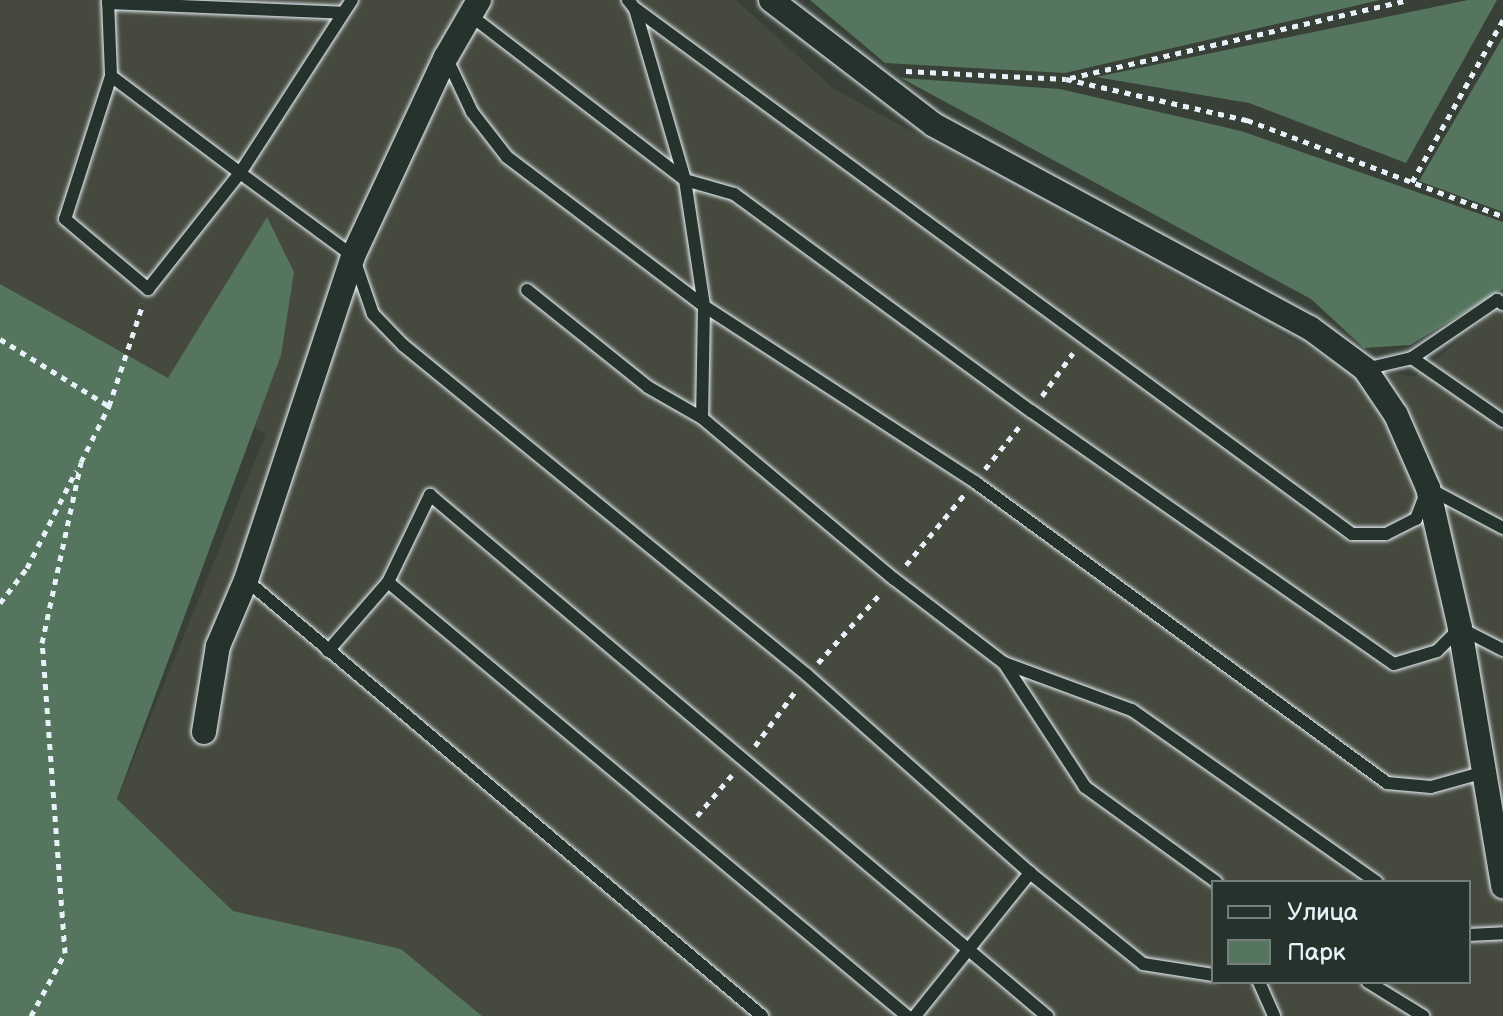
<!DOCTYPE html>
<meta charset="utf-8">
<style>
body{margin:0}
#map{position:relative;width:1503px;height:1016px;overflow:hidden;background:#394037;font-family:"Balsamiq Sans",sans-serif}
div>[style]{position:absolute}
.built>*{inset:0;background:#464a3e}
.green>*{inset:0;background:#56755e}
.path>*{height:5px;margin-top:-2.5px;transform-origin:0;background:repeating-linear-gradient(90deg,#e8f1f8 0 6px,transparent 0 12px)}
.roads{filter:drop-shadow(0 0 2px #e8f1f8) drop-shadow(0 0 2px #e8f1f8)}
.service>*{height:12px;margin:-6px;padding:0 6px;transform-origin:6px;border-radius:6px;background:#26332d}
.minor>*{height:24px;margin:-12px;padding:0 12px;transform-origin:12px;border-radius:12px;background:#26332d}
span{translate:-50% -50%;white-space:nowrap;text-align:center;line-height:1.15;-webkit-text-stroke:6px #26332d;paint-order:stroke}
.legend{position:absolute;left:1211px;top:880px;width:260px;height:104px;box-sizing:border-box;background:#26332d;border:2px solid #747f7e;margin:0;padding:10px 14px;list-style:none;font-size:24px;color:#e8f1f8}
.legend li{display:flex;align-items:center;gap:16px;height:40px}
.legend b{width:40px;border:2px solid #747f7e}
</style>
<div id="map">
<div class="built">
<i style="clip-path:polygon(evenodd,0 0,736px 0,834px 89px,1332px 361px,1414px 377px,1503px 304px,1503px 1016px,482px 1016px,401px 949px,233px 911px,117px 800px,266px 434px,0 284px,0 0,1213px 882px,1469px 882px,1469px 982px,1213px 982px,1213px 882px)"></i>
</div>
<div class="green">
<i style="clip-path:polygon(810px 0,1380px 0,1065px 73px,885px 63px)"></i>
<i style="clip-path:polygon(1468px 0,1497px 0,1406px 163px,1249px 103px,1096px 77px)"></i>
<i style="clip-path:polygon(1503px 37px,1503px 212px,1419px 181px)"></i>
<i style="clip-path:polygon(901px 78px,1060px 89px,1241px 131px,1503px 222px,1503px 289px,1410px 345px,1364px 348px,1311px 299px)"></i>
<i style="clip-path:polygon(267px 217px,294px 272px,281px 355px,117px 799px,233px 911px,401px 949px,482px 1016px,0 1016px,0 284px,168px 378px)"></i>
</div>
<div class="path">
<i style="left:906px;top:71px;width:160px;rotate:2.9deg"></i>
<i style="left:1066px;top:79px;width:186px;rotate:12.8deg"></i>
<i style="left:1247px;top:120px;width:273px;rotate:20.6deg"></i>
<i style="left:1070px;top:78px;width:347px;rotate:-13deg"></i>
<i style="left:1412px;top:182px;width:186px;rotate:-60.7deg"></i>
<i style="left:0;top:339px;width:128px;rotate:31.6deg"></i>
<i style="left:109px;top:406px;width:108px;rotate:-71.6deg"></i>
<i style="left:1042px;top:396px;width:53px;rotate:-54.2deg"></i>
<i style="left:81px;top:462px;width:63px;rotate:-63.4deg"></i>
<i style="left:985px;top:469px;width:54px;rotate:-51deg"></i>
<i style="left:906px;top:565px;width:91px;rotate:-50.4deg"></i>
<i style="left:0;top:603px;width:44px;rotate:-52.4deg"></i>
<i style="left:27px;top:568px;width:109px;rotate:-63.2deg"></i>
<i style="left:818px;top:663px;width:94px;rotate:-48deg"></i>
<i style="left:755px;top:746px;width:71px;rotate:-53.6deg"></i>
<i style="left:697px;top:816px;width:54px;rotate:-49.5deg"></i>
<i style="left:31px;top:1016px;width:72px;rotate:-61.6deg"></i>
<i style="left:65px;top:953px;width:311px;rotate:-94.2deg"></i>
<i style="left:42px;top:643px;width:185px;rotate:-77.8deg"></i>
</div>
<div class="roads">
<div class="service">
<i style="left:108px;top:0;width:76px;rotate:87.7deg"></i>
<i style="left:111px;top:76px;width:161px;rotate:36.9deg"></i>
<i style="left:240px;top:173px;width:206px;rotate:-57.1deg"></i>
<i style="left:628px;top:0;width:11px;rotate:52deg"></i>
<i style="left:635px;top:9px;width:178px;rotate:73.7deg"></i>
<i style="left:685px;top:180px;width:51px;rotate:15.9deg"></i>
<i style="left:734px;top:194px;width:368px;rotate:36.2deg"></i>
<i style="left:1031px;top:411px;width:442px;rotate:34.9deg"></i>
<i style="left:1394px;top:664px;width:45px;rotate:-16.8deg"></i>
<i style="left:1437px;top:651px;width:33px;rotate:-45deg"></i>
<i style="left:1460px;top:628px;width:48px;rotate:27.1deg"></i>
<i style="left:108px;top:3px;width:235px;rotate:2.4deg"></i>
<i style="left:636px;top:9px;width:888px;rotate:36.25deg"></i>
<i style="left:1352px;top:534px;width:34px"></i>
<i style="left:1386px;top:534px;width:34px;rotate:-27deg"></i>
<i style="left:1416px;top:519px;width:33px;rotate:-69deg"></i>
<i style="left:1428px;top:488px;width:85px;rotate:28.1deg"></i>
<i style="left:470px;top:15px;width:271px;rotate:37.5deg"></i>
<i style="left:685px;top:180px;width:127px;rotate:81.4deg"></i>
<i style="left:704px;top:306px;width:323px;rotate:33deg"></i>
<i style="left:975px;top:482px;width:510px;rotate:36.15deg"></i>
<i style="left:1387px;top:783px;width:44px;rotate:5.2deg"></i>
<i style="left:1431px;top:787px;width:52px;rotate:-15.6deg"></i>
<i style="left:446px;top:57px;width:61px;rotate:64.7deg"></i>
<i style="left:472px;top:112px;width:57px;rotate:52.1deg"></i>
<i style="left:507px;top:157px;width:247px;rotate:37.1deg"></i>
<i style="left:704px;top:306px;width:112px;rotate:91deg"></i>
<i style="left:111px;top:76px;width:150px;rotate:107.8deg"></i>
<i style="left:65px;top:219px;width:109px;rotate:40.1deg"></i>
<i style="left:148px;top:289px;width:148px;rotate:-51.6deg"></i>
<i style="left:240px;top:173px;width:140px;rotate:36.3deg"></i>
<i style="left:353px;top:256px;width:61px;rotate:71deg"></i>
<i style="left:373px;top:314px;width:43px;rotate:45.9deg"></i>
<i style="left:403px;top:345px;width:522px;rotate:39.24deg"></i>
<i style="left:807px;top:675px;width:298px;rotate:41.6deg"></i>
<i style="left:1030px;top:873px;width:145px;rotate:38.8deg"></i>
<i style="left:1143px;top:964px;width:71px;rotate:8.9deg"></i>
<i style="left:527px;top:290px;width:155px;rotate:38.7deg"></i>
<i style="left:648px;top:387px;width:62px;rotate:29.9deg"></i>
<i style="left:702px;top:418px;width:251px;rotate:40deg"></i>
<i style="left:894px;top:579px;width:138px;rotate:37.4deg"></i>
<i style="left:1004px;top:663px;width:148px;rotate:56.8deg"></i>
<i style="left:1085px;top:787px;width:162px;rotate:35.9deg"></i>
<i style="left:1412px;top:358px;width:111px;rotate:34.7deg"></i>
<i style="left:1365px;top:369px;width:48px;rotate:-13.2deg"></i>
<i style="left:1412px;top:358px;width:103px;rotate:-34.3deg"></i>
<i style="left:1497px;top:300px;width:7px;rotate:34deg"></i>
<i style="left:246px;top:580px;width:676px;rotate:40.2deg"></i>
<i style="left:388px;top:582px;width:97px;rotate:-64.2deg"></i>
<i style="left:430px;top:495px;width:808px;rotate:40.18deg"></i>
<i style="left:328px;top:651px;width:91px;rotate:-49deg"></i>
<i style="left:388px;top:582px;width:677px;rotate:39.9deg"></i>
<i style="left:1004px;top:663px;width:136px;rotate:20.2deg"></i>
<i style="left:1132px;top:710px;width:299px;rotate:35.1deg"></i>
<i style="left:1469px;top:935px;width:34px;rotate:-3deg"></i>
<i style="left:1259px;top:982px;width:37px;rotate:66deg"></i>
<i style="left:1368px;top:982px;width:65px;rotate:31.7deg"></i>
<i style="left:915px;top:1016px;width:184px;rotate:-51.2deg"></i>
</div>
<div class="minor">
<i style="left:771px;top:0;width:205px;rotate:37.5deg"></i>
<i style="left:934px;top:125px;width:427px;rotate:28.4deg"></i>
<i style="left:1310px;top:328px;width:69px;rotate:36.7deg"></i>
<i style="left:1365px;top:369px;width:55px;rotate:56deg"></i>
<i style="left:1396px;top:415px;width:80px;rotate:66.3deg"></i>
<i style="left:1428px;top:488px;width:144px;rotate:77.1deg"></i>
<i style="left:1460px;top:628px;width:262px;rotate:80.5deg"></i>
<i style="left:204px;top:732px;width:87px;rotate:-80.8deg"></i>
<i style="left:218px;top:646px;width:72px;rotate:-67deg"></i>
<i style="left:246px;top:580px;width:341px;rotate:-71.7deg"></i>
<i style="left:353px;top:256px;width:220px;rotate:-65deg"></i>
<i style="left:446px;top:57px;width:66px;rotate:-59.9deg"></i>
</div>
</div>
<ul class="legend">
<li><b style="height:10px;background:#26332d"></b>Улица</li>
<li><b style="height:22px;background:#56755e"></b>Парк</li>
</ul>
</div>
